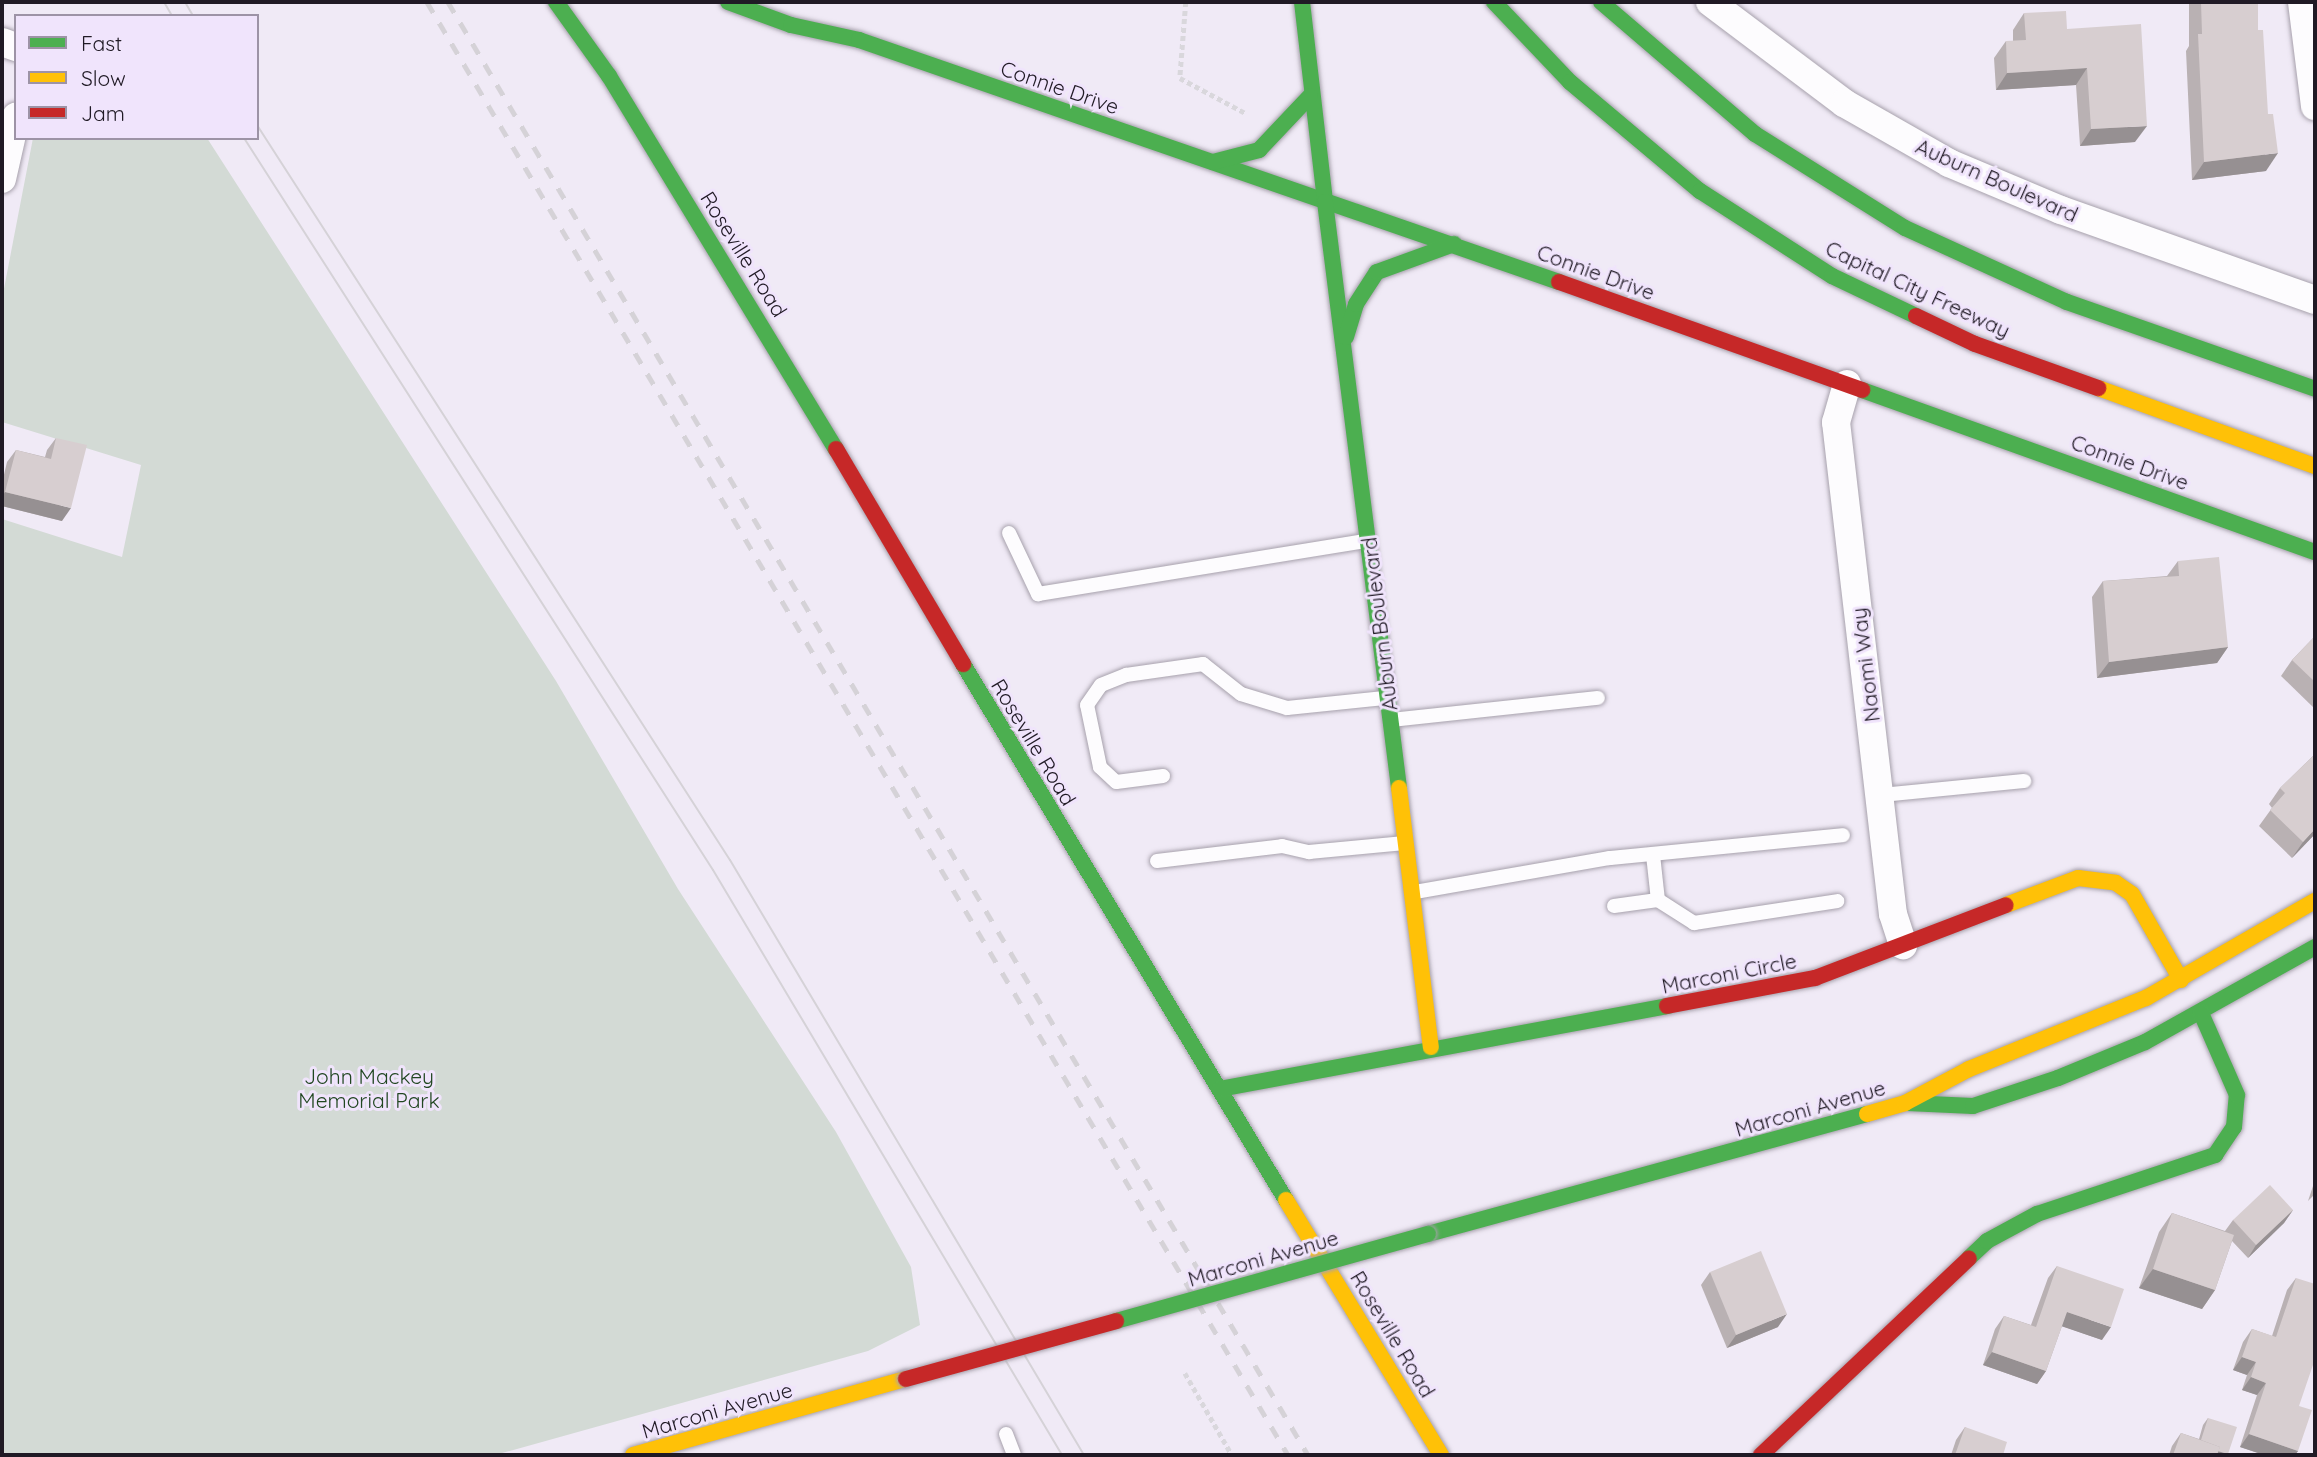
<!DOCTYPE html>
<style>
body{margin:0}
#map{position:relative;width:2317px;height:1457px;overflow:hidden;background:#f0eaf6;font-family:Quicksand,sans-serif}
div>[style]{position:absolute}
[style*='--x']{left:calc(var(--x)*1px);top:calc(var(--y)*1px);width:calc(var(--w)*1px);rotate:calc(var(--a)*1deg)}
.green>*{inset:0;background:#d3dad5}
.path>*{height:4.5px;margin-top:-2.25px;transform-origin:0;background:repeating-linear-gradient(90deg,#d9d7dc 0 5px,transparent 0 8.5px)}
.roads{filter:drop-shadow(0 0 2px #a7a1ac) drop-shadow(0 0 2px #a7a1ac)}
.lane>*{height:14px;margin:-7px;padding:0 7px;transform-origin:7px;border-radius:7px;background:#fdfcfe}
.street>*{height:28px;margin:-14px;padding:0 14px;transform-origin:14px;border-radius:14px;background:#fdfcfe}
.fast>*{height:16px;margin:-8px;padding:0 8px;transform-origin:8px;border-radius:8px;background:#4caf50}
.slow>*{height:16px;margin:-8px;padding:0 8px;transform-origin:8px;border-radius:8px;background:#ffc107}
.jam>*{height:16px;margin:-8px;padding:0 8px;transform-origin:8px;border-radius:8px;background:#c62828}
.tram>*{height:2px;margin:-1px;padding:0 1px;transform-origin:1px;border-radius:1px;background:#d5d2d7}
.rail>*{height:5px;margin-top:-2.5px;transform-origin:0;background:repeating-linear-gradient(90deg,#d5d2d7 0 12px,transparent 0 24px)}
.bridges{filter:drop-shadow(0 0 2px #a7a1ac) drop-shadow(0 0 2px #a7a1ac)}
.fast-bridge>*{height:16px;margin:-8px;padding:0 8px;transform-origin:8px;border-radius:8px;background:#4caf50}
.jam-bridge>*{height:16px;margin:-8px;padding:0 8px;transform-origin:8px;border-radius:8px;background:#c62828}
.wall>*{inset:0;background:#b9b1b3}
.shaded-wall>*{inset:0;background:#969092}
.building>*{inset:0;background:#d7ced0}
span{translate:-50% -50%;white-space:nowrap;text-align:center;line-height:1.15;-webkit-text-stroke:6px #f0e4fc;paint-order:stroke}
.street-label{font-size:21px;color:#201a25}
.park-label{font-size:21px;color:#214721}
.frame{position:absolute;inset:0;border:4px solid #201a25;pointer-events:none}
.legend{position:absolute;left:14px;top:14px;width:245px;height:126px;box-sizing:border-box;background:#f0e4fc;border:2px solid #9d93a6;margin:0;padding:9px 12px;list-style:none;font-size:21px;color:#201a25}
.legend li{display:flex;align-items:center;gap:14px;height:35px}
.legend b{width:35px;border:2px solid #9d93a6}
</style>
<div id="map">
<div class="green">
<div style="clip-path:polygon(33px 138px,207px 138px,556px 681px,678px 889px,836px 1132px,911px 1267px,920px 1325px,868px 1351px,495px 1455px,2px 1455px,2px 519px,122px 557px,141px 465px,2px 422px,2px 299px)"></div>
</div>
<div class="path">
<div style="--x:1186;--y:2;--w:76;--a:94.5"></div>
<div style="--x:1180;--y:78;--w:76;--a:28.2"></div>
<div style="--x:1185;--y:1373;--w:95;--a:60.2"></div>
</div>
<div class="roads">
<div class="lane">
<div style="--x:1009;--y:533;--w:68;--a:64.6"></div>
<div style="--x:1038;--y:594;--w:333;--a:-9.2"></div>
<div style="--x:1391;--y:720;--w:208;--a:-6.1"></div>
<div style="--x:1163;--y:776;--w:47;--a:172.7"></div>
<div style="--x:1116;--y:782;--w:22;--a:-137"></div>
<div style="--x:1100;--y:767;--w:63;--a:-101.8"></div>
<div style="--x:1087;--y:705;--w:24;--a:-55"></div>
<div style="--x:1101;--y:685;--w:27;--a:-22"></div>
<div style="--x:1126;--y:675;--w:78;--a:-8.1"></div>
<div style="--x:1203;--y:664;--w:48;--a:38.3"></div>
<div style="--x:1241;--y:694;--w:48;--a:16.9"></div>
<div style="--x:1287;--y:708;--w:98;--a:-5.9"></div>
<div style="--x:1881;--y:795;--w:144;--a:-5.6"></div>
<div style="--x:1653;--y:855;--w:45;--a:83.7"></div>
<div style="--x:1157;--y:861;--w:126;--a:-6.8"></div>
<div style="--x:1282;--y:846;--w:28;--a:13"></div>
<div style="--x:1309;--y:852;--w:96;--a:-5.4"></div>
<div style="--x:1415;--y:892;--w:198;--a:-9.9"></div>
<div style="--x:1610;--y:858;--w:234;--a:-5.6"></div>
<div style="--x:1614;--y:906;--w:44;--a:-7.8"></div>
<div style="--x:1658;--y:900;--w:43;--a:32.6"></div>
<div style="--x:1694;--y:923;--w:145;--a:-8.7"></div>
<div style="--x:1006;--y:1434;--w:22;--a:69"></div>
</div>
<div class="street">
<div style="--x:1710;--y:2;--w:168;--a:37"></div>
<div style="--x:1844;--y:103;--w:121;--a:29.7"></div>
<div style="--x:1949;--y:163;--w:121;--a:22.8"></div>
<div style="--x:2061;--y:210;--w:269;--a:19.5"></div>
<div style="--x:2302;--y:2;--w:105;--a:82.9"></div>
<div style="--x:2;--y:42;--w:15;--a:20"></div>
<div style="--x:2;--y:179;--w:64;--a:-77.3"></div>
<div style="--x:1847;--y:384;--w:40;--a:106"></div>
<div style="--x:1836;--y:422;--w:495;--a:83.4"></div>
<div style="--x:1893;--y:914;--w:33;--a:72"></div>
</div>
<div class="fast">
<div style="--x:556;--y:2;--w:91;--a:54.4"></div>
<div style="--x:609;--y:76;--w:437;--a:58.7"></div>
<div style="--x:728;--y:2;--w:67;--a:20.1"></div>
<div style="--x:791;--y:25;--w:70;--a:12.4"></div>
<div style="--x:859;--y:40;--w:741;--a:19.07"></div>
<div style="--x:1302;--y:2;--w:201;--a:83.4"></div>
<div style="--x:1494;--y:2;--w:110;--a:46.5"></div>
<div style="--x:1570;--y:82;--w:170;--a:40"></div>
<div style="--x:1700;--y:191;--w:157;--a:32.8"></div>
<div style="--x:1832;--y:276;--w:93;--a:25.5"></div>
<div style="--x:1601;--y:2;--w:203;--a:40.6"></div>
<div style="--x:1755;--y:134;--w:177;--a:32.1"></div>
<div style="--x:1905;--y:228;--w:178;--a:24.6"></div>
<div style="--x:2067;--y:302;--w:263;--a:19.3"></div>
<div style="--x:1213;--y:162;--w:48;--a:-14.6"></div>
<div style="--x:1259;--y:150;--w:74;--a:-46.6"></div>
<div style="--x:1325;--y:202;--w:591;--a:82.8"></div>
<div style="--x:1346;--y:337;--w:34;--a:-73"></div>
<div style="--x:1356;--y:304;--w:38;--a:-57"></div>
<div style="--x:1377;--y:272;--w:82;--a:-20"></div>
<div style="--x:1862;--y:390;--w:481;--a:19.7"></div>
<div style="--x:963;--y:664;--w:626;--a:58.93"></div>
<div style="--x:1220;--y:1089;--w:455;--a:-10.5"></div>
<div style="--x:1907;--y:1103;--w:66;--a:2.6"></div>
<div style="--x:1973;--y:1106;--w:89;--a:-18.2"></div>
<div style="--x:2058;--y:1078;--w:94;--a:-22.5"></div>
<div style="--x:2145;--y:1042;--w:195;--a:-29.2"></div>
<div style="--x:1428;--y:1234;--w:455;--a:-15.3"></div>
<div style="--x:1969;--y:1258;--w:25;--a:-43"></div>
<div style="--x:1987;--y:1241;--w:57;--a:-28.4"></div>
<div style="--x:2037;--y:1214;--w:188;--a:-18.3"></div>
<div style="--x:2215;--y:1155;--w:34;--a:-56"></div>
<div style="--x:2234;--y:1127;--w:32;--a:-85"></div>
<div style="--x:2237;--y:1095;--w:90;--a:-113.7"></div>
</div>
<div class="slow">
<div style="--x:2098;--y:388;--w:231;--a:19.8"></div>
<div style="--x:1399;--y:788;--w:261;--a:83"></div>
<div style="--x:2006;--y:905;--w:77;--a:-20.6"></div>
<div style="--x:2078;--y:878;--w:38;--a:7"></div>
<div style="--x:2116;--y:883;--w:19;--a:35"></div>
<div style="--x:2132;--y:894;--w:99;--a:60.3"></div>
<div style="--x:1867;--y:1114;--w:40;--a:-16"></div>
<div style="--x:1905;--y:1103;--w:72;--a:-28"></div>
<div style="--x:1969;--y:1069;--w:191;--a:-21.9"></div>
<div style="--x:2146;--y:998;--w:195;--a:-29.9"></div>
<div style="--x:1286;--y:1200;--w:298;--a:58.7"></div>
<div style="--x:633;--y:1455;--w:283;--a:-15.6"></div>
</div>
<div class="jam">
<div style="--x:1559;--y:282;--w:322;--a:19.6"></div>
<div style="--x:1916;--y:316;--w:65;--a:25.4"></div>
<div style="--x:1975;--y:344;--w:131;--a:19.7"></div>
<div style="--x:836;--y:449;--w:250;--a:59.4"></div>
<div style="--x:1667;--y:1006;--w:151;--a:-10.7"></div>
<div style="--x:1815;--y:978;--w:204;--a:-20.9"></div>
<div style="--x:1761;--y:1455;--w:286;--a:-43.4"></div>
</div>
</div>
<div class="tram">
<div style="--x:164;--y:2;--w:16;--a:60"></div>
<div style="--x:185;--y:2;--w:16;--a:60"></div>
<div style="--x:257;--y:125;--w:874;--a:57.24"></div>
<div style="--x:730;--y:860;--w:692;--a:59.25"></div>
<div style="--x:244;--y:138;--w:869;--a:57.35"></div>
<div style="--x:713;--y:870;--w:681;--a:59.18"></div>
</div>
<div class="rail">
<div style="--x:427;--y:2;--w:1689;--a:59.35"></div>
<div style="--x:448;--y:2;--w:1688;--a:59.38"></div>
</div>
<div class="bridges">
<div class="fast-bridge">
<div style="--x:1116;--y:1321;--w:324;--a:-15.6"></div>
</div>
<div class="jam-bridge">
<div style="--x:906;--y:1379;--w:218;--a:-15.4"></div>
</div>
</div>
<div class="wall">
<div style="clip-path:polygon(2189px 2px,2258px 2px,2258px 30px,2266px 171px,2192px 180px,2186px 51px,2189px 46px)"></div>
<div style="clip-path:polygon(2024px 13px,2067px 29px,2135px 142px,2080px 146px,2076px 85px,1996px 90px,1994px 58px,2006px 41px,2013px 41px,2013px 30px)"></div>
<div style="clip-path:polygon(56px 438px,62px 521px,2px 506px,2px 483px,7px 462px,16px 450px,45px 457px,47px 450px)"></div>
<div style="clip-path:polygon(2178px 561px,2228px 647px,2217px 663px,2097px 678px,2092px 597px,2103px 581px,2167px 576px)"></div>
<div style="clip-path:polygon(2315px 636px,2315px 709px,2281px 676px,2292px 660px)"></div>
<div style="clip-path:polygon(2315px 754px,2315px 834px,2292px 858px,2259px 826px,2272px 808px,2269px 804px,2280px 788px)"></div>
<div style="clip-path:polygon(2315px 1180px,2315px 1194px,2308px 1201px)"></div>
<div style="clip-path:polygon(2293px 1210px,2284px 1223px,2248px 1258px,2232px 1241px,2215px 1290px,2202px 1309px,2139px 1288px,2159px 1232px,2172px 1213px,2225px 1231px,2233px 1220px)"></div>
<div style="clip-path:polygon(2057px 1266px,2102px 1340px,2062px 1326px,2046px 1371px,2037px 1384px,1983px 1365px,1995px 1329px,2004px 1316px,2031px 1325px,2048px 1278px)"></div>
<div style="clip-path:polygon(1710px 1272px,1778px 1327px,1727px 1348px,1701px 1285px)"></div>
<div style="clip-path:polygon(2296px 1278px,2299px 1406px,2298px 1451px,2295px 1455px,2264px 1455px,2240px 1447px,2257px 1395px,2242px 1390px,2247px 1375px,2233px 1370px,2243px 1342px,2252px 1329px,2272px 1336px,2287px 1290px)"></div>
<div style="clip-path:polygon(2208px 1418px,2228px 1454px,2228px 1455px,2169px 1455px,2172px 1446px,2181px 1433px,2199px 1439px,2203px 1425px)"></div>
<div style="clip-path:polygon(1965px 1427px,2003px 1455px,1951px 1455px,1956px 1440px)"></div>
</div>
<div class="shaded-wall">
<div style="clip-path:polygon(2087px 68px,2076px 85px,1996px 90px,2007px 73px)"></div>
<div style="clip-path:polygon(2147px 126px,2135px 142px,2080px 146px,2091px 129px)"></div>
<div style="clip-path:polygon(2278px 153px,2266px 171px,2192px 180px,2204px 162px)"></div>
<div style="clip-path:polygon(5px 492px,71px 508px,62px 521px,2px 506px,2px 497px)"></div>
<div style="clip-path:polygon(2228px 647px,2217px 663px,2097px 678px,2109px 662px)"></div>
<div style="clip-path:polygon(2315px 829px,2315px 834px,2292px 858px,2303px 842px)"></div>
<div style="clip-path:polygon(2293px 1210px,2284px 1223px,2248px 1258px,2256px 1245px)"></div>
<div style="clip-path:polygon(2153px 1269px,2215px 1290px,2202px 1309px,2139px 1288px)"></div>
<div style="clip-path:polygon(2067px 1312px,2111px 1327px,2102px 1340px,2058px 1325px)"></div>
<div style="clip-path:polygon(1787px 1314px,1778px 1327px,1727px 1348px,1736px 1335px)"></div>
<div style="clip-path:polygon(1992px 1352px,2046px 1371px,2037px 1384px,1983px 1365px)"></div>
<div style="clip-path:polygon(2242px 1357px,2256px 1362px,2247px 1375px,2233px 1370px)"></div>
<div style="clip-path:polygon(2251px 1377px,2266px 1383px,2257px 1395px,2242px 1390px)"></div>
<div style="clip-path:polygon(2249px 1434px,2298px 1451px,2295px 1455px,2264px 1455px,2240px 1447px)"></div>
<div style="clip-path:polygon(2199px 1446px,2228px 1454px,2228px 1455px,2206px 1455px)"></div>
</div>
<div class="building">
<div style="clip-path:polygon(2201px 2px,2258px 2px,2258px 30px,2263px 30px,2268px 114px,2273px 114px,2278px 153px,2204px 162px,2198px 34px,2202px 34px)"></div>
<div style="clip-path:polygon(2066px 11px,2067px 29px,2141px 24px,2147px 126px,2091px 129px,2087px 68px,2007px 73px,2006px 41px,2026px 40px,2024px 13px)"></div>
<div style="clip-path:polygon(56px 438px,87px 445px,71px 508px,5px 492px,16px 450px,51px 459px)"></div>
<div style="clip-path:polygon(2219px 557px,2228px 647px,2109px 662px,2103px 581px,2179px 576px,2178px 561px)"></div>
<div style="clip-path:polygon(2315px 636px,2315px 682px,2292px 660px)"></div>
<div style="clip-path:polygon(2315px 754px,2315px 829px,2303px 842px,2270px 810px,2285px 793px,2280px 788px)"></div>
<div style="clip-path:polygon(2270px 1185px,2293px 1210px,2256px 1245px,2233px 1220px)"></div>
<div style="clip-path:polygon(2172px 1213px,2234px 1235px,2215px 1290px,2153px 1269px)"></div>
<div style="clip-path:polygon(1761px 1251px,1787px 1314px,1736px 1335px,1710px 1272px)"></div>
<div style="clip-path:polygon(2057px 1266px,2124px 1289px,2111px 1327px,2067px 1312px,2046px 1371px,1992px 1352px,2004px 1316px,2036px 1327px)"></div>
<div style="clip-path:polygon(2296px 1278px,2315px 1284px,2315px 1359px,2299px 1406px,2312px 1410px,2298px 1451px,2249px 1434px,2266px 1383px,2251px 1377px,2256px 1362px,2242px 1357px,2252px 1329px,2276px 1337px)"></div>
<div style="clip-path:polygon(2208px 1418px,2237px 1427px,2228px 1454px,2218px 1451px,2220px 1447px,2201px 1440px)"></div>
<div style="clip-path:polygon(1965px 1427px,2007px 1442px,2003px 1455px,1955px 1455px)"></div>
<div style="clip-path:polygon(2181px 1433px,2220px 1447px,2217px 1455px,2173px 1455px)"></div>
</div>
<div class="street-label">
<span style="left:1060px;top:87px;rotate:19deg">Connie Drive</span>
<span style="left:1997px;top:180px;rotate:24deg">Auburn Boulevard</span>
<span style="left:744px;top:254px;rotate:58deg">Roseville Road</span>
<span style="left:1596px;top:272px;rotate:20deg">Connie Drive</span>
<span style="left:1918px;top:289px;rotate:25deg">Capital City Freeway</span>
<span style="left:2130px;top:462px;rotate:20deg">Connie Drive</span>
<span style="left:1379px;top:624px;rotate:-97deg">Auburn Boulevard</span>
<span style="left:1865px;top:665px;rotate:-97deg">Naomi Way</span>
<span style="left:1034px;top:742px;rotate:59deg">Roseville Road</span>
<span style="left:1729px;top:973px;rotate:-11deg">Marconi Circle</span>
<span style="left:1810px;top:1108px;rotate:-16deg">Marconi Avenue</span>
<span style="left:1263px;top:1258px;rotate:-16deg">Marconi Avenue</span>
<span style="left:1393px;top:1334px;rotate:59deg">Roseville Road</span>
<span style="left:717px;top:1410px;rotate:-16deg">Marconi Avenue</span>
</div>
<div class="park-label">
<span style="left:369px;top:1088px">John Mackey<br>Memorial Park</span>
</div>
<div class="frame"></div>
<ul class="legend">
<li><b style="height:9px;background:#4caf50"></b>Fast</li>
<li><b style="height:9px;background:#ffc107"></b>Slow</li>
<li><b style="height:9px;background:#c62828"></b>Jam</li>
</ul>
</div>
